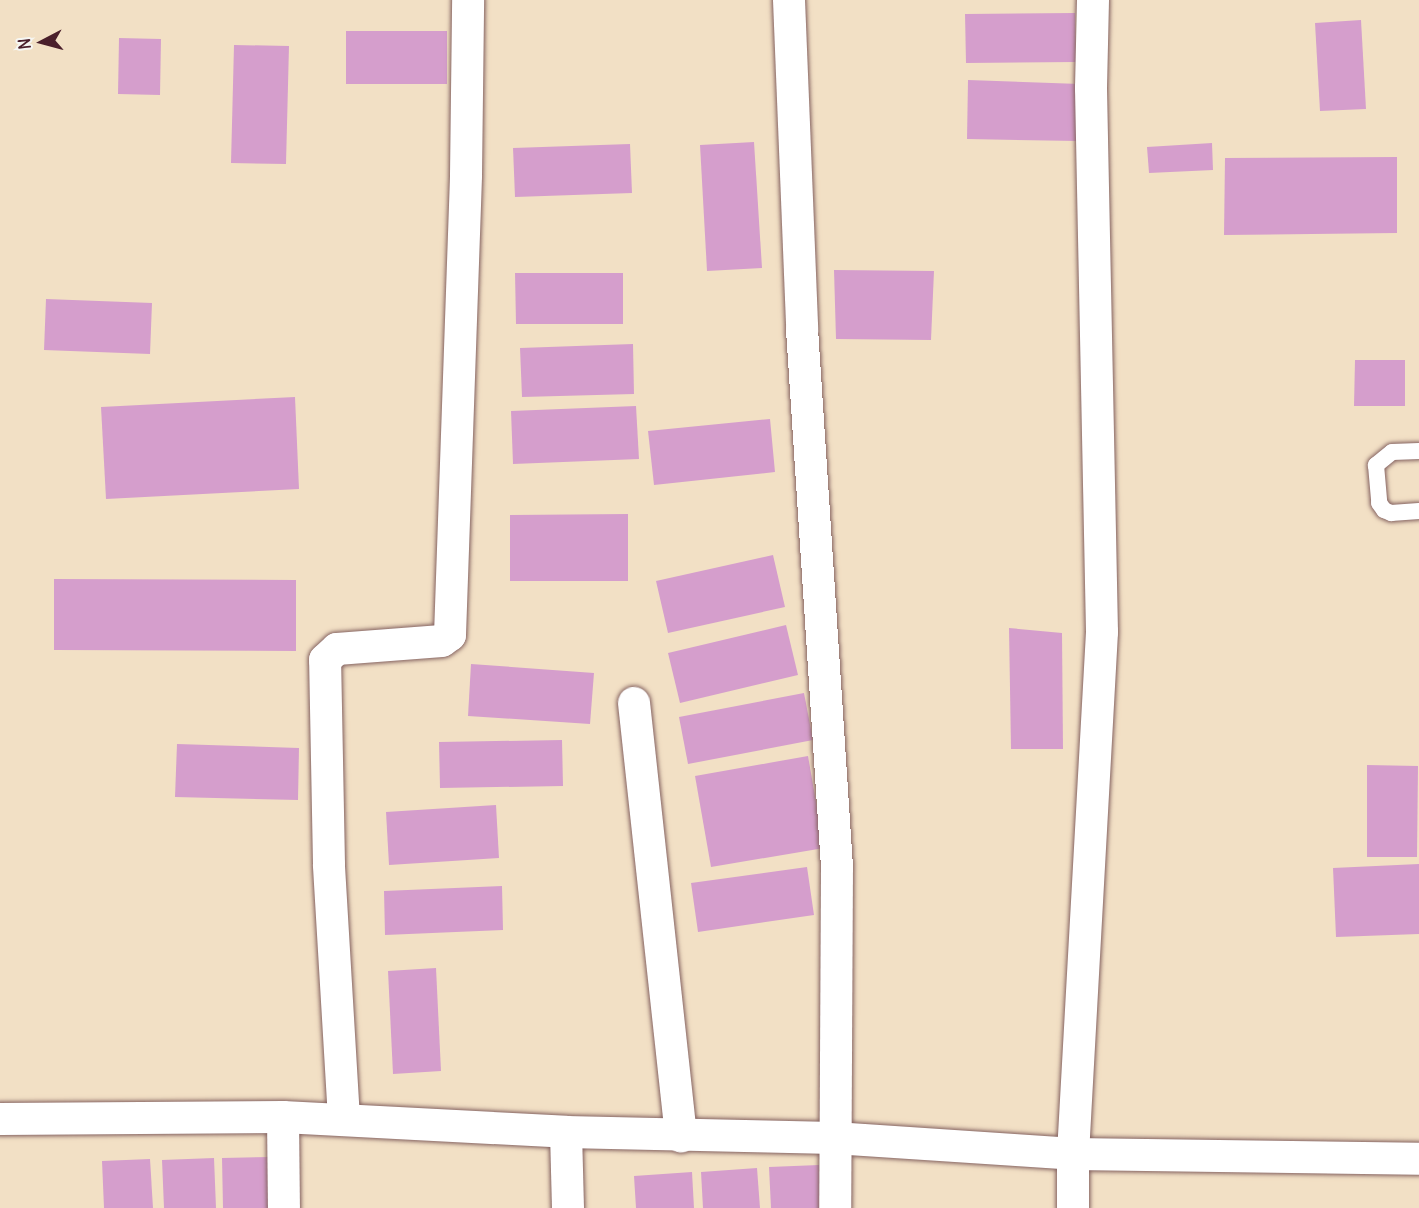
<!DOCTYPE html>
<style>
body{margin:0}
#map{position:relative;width:1419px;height:1208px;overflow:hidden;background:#f2e0c5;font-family:Delius,sans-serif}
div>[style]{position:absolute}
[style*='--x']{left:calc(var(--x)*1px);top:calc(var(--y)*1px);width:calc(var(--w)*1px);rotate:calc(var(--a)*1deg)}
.building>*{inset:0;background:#d59ecc}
.roads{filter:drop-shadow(0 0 2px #856361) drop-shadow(0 0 2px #856361)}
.service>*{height:16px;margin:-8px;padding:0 8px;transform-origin:8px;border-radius:8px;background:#fff}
.minor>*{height:32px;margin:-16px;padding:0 16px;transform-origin:16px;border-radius:16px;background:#fff}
span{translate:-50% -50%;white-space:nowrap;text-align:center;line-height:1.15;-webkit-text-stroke:4.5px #f6f6f2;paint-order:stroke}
.north{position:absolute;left:12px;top:12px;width:60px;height:60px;-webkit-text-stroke:4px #f6f6f2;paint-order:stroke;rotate:264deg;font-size:16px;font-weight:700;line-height:24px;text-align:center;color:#4a1f2b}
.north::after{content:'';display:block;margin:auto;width:21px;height:27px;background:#4a1f2b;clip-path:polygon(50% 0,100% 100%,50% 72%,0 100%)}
</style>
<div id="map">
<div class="building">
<div style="clip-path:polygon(1075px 13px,1076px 62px,966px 63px,965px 14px)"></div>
<div style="clip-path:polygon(1361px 20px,1366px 109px,1320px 111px,1315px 23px)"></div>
<div style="clip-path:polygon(346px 31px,447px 31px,447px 84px,346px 84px)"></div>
<div style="clip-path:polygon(119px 38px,161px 39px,160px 95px,118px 94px)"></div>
<div style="clip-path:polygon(234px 45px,289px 46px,286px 164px,231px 163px)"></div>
<div style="clip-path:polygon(968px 80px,1080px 84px,1078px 141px,967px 139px)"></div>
<div style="clip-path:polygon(754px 142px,762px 268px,707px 271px,700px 145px)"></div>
<div style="clip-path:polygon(1212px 143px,1213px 170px,1149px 173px,1147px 147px)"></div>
<div style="clip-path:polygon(630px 144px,632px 193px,515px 197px,513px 148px)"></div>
<div style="clip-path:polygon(1397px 157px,1397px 233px,1224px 235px,1225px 158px)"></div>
<div style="clip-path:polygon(834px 270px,934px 271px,931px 340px,836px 339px)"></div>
<div style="clip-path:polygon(515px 273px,623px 273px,623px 324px,516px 324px)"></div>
<div style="clip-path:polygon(46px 299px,152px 303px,150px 354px,44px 350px)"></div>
<div style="clip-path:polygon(633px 344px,634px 394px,522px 397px,520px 348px)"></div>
<div style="clip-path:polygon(1355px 360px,1405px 360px,1405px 406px,1354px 406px)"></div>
<div style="clip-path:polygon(295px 397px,299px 489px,106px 499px,101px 407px)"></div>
<div style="clip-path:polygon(636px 406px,639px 459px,513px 464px,511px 411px)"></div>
<div style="clip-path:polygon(770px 419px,775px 472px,654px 485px,648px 431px)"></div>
<div style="clip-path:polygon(628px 514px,628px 581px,510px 581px,510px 515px)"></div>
<div style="clip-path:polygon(773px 555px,785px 607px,668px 633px,656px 581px)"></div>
<div style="clip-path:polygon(54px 579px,296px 580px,296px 651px,54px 650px)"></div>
<div style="clip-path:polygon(786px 625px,798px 675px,680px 703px,668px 653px)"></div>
<div style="clip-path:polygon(1009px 628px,1062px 633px,1063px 749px,1011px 749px)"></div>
<div style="clip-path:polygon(471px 664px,594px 673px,590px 724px,468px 716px)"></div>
<div style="clip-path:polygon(804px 693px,813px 740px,688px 764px,679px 717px)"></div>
<div style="clip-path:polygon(562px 740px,563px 786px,440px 788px,439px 742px)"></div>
<div style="clip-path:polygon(177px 744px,299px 748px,298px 800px,175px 797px)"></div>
<div style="clip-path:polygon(808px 756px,824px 848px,711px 867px,695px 776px)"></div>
<div style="clip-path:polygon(1367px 765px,1418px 766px,1417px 857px,1367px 857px)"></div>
<div style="clip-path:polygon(496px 805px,499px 858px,389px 865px,386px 812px)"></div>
<div style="clip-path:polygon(1419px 864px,1419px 934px,1336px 937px,1333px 868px)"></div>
<div style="clip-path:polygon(807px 867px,814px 915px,698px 932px,691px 883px)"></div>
<div style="clip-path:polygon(502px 886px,503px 930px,385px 935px,384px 891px)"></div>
<div style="clip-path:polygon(436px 968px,441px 1071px,393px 1074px,388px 971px)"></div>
<div style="clip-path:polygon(273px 1157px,273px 1208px,223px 1208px,222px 1158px)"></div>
<div style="clip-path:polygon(214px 1158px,216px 1208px,164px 1208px,162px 1160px)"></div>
<div style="clip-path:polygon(150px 1159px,153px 1208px,104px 1208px,102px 1161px)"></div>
<div style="clip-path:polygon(819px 1165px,822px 1208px,771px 1208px,769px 1167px)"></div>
<div style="clip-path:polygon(757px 1168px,760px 1208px,703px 1208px,701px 1172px)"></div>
<div style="clip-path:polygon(692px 1172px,694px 1208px,636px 1208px,634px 1176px)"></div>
</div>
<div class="roads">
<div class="service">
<div style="--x:1419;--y:451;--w:27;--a:178"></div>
<div style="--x:1392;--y:452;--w:21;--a:141"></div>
<div style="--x:1376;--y:465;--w:38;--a:85"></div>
<div style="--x:1379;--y:503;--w:9;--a:54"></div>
<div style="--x:1384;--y:510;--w:8;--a:23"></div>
<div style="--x:1391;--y:513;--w:28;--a:-4"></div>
</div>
<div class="minor">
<div style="--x:789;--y:0;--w:329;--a:87.7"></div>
<div style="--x:802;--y:329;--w:539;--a:86.28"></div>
<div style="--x:837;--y:867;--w:341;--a:90.3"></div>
<div style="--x:634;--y:703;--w:436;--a:83.8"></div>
<div style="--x:283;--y:1117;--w:91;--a:89.4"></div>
<div style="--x:0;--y:1119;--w:283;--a:-0.4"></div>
<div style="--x:283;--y:1117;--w:283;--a:3"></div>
<div style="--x:566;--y:1132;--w:268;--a:1.3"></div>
<div style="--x:834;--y:1138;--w:240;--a:3.8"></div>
<div style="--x:1073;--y:1154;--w:346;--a:0.8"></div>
<div style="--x:344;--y:1119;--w:255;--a:-93.4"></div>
<div style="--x:329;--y:864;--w:204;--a:-91.1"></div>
<div style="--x:325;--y:660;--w:16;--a:-43"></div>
<div style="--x:337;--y:649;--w:105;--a:-4.4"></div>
<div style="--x:442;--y:641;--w:10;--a:-37"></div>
<div style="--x:450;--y:635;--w:460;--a:-88"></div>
<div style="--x:466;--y:175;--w:175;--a:-89.3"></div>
<div style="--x:566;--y:1132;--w:76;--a:88.5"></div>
<div style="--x:1073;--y:1208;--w:54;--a:-90"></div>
<div style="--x:1073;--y:1154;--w:523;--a:-86.82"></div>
<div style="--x:1102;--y:632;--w:544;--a:-91.16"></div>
<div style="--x:1091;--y:88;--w:88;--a:-88.7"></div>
</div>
</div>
<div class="north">N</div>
</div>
